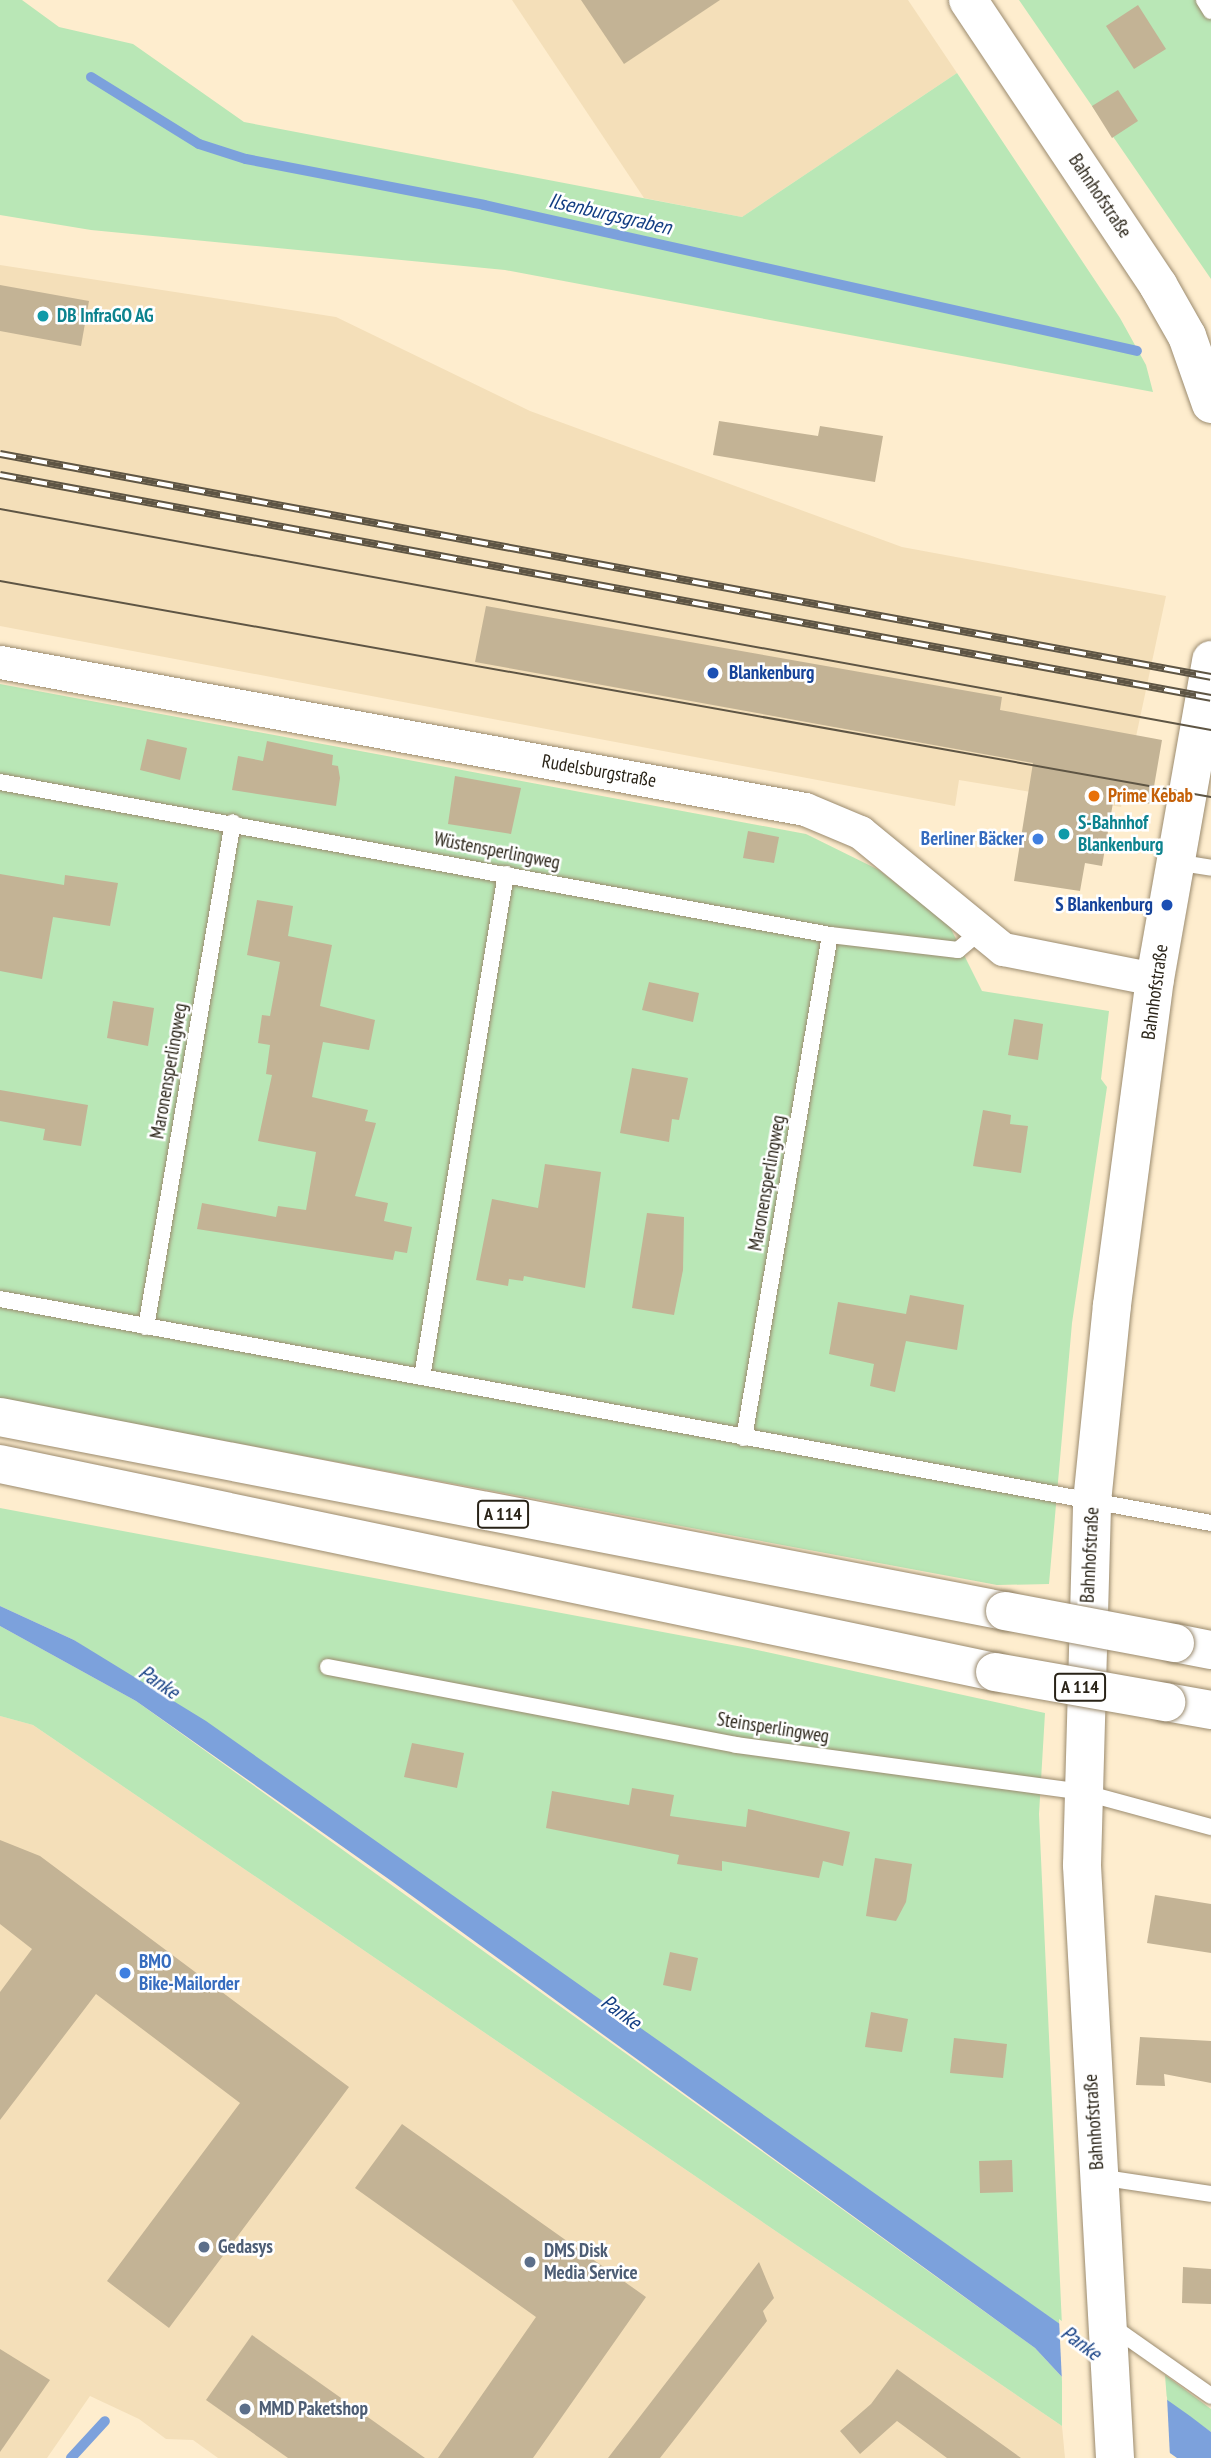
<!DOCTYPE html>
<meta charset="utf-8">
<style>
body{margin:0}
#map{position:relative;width:1211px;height:2458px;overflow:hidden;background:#feedce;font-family:"PT Sans Narrow",sans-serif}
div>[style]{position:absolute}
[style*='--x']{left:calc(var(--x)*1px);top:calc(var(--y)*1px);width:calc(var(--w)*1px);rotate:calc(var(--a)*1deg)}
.built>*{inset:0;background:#f4dfb9}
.green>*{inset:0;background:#b9e7b6}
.water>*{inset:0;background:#7ca1dc}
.pier>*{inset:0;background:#feedce}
.stream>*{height:10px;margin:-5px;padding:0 5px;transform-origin:5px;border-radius:5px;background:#7ca1dc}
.building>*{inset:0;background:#c3b395}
.roads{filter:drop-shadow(0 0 2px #9b8b6f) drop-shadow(0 0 2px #9b8b6f)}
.service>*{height:16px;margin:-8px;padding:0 8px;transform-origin:8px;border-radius:8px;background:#fff}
.minor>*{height:33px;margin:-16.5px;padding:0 16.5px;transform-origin:16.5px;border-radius:16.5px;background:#fff}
.secondary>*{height:38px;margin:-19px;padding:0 19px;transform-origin:19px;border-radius:19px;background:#fff}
.motorway>*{height:38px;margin:-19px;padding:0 19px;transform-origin:19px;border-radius:19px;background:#fff}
.tram>*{height:2px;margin:-1px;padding:0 1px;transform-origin:1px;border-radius:1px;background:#5e5544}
.rail>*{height:8px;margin-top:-4px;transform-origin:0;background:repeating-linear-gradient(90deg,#fff 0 16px,#5e5544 0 32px);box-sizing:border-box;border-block:2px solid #5e5544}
.bridges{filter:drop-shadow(0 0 2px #9b8b6f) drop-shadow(0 0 2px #9b8b6f)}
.motorway-bridge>*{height:38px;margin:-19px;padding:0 19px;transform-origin:19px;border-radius:19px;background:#fff}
.dots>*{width:19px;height:19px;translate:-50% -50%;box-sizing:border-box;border:4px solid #fff;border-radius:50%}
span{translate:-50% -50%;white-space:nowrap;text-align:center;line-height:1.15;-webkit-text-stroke:5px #fff;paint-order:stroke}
.shield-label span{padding:2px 5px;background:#fff;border:2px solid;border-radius:5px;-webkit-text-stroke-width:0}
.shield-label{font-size:18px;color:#292317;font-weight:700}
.street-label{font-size:19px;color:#292317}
.culture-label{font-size:19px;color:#0d838f;font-weight:700}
.left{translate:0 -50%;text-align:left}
.transit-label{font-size:19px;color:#164399;font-weight:700}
.right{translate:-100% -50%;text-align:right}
.food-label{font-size:19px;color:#c56008;font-weight:700}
.shop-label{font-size:19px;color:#366cbe;font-weight:700}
.service-label{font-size:19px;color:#4e5e75;font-weight:700}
.water-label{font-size:21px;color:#133e83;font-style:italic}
</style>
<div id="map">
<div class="built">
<div style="clip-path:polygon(512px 0,908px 0,957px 73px,742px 217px,644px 198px)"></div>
<div style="clip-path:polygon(0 265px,336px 317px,530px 411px,902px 547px,1166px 596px,1121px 807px,959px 780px,955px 806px,0 626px)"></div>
<div style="clip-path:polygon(0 1716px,33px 1725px,1062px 2426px,1065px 2458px,218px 2458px,193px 2440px,166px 2439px,139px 2419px,90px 2396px,47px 2458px,0 2458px)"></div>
</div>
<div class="green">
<div style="clip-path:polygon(0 0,22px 0,59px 27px,133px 44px,244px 122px,742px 217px,957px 73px,1120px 318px,1146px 365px,1153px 392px,505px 270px,91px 230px,0 215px)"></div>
<div style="clip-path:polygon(1019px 0,1211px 0,1211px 279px)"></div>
<div style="clip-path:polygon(0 684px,806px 834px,879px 870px,949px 925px,982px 991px,1109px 1011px,1101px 1079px,1107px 1087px,1072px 1323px,1049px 1584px,997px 1585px,0 1399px)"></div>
<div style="clip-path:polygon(0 1508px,748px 1648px,1045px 1713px,1039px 1814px,1062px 2326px,404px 1863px,74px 1640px,0 1606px)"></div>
<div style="clip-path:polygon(0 1626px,136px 1701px,1035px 2348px,1062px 2377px,1062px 2426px,33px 1725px,0 1716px)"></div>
<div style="clip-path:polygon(1165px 2375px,1211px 2409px,1211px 2432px,1167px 2401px)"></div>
</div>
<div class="water">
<div style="clip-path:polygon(0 1606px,74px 1640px,206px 1721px,1190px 2416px,1211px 2432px,1211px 2458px,1177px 2458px,1062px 2377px,1035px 2348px,390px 1880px,136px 1701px,0 1626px)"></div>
</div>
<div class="pier">
<div style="clip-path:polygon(1059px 2319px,1167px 2397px,1170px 2457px,1062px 2382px)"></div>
</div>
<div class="stream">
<div style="--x:91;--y:77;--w:127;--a:31.8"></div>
<div style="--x:199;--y:144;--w:49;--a:17.7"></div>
<div style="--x:246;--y:159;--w:242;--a:10.9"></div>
<div style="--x:484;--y:205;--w:669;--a:12.6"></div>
<div style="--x:71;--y:2458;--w:50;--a:-47.4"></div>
</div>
<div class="building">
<div style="clip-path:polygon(581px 0,720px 0,624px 64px)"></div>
<div style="clip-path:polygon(1138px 5px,1166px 49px,1134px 69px,1106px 26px)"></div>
<div style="clip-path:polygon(1118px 90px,1138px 121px,1112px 138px,1092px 106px)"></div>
<div style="clip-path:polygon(0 285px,89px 301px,81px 346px,0 331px)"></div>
<div style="clip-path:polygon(719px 421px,818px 436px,820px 426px,883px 436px,875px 482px,713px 455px)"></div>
<div style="clip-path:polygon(486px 606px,1002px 697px,1000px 710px,1162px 740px,1151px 804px,1114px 797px,1102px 866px,1085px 863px,1080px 891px,1014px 881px,1033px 763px,475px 662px)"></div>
<div style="clip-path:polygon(147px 739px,187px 748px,180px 780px,140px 770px)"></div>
<div style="clip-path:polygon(267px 741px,333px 755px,332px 765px,338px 766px,340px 778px,336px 806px,232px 790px,238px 756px,263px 761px)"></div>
<div style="clip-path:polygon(455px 776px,521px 788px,511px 834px,448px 824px)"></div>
<div style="clip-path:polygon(748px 831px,779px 837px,774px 863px,743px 858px)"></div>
<div style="clip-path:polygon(0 874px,64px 885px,65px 875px,118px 883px,110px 926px,53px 917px,42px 979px,0 971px)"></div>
<div style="clip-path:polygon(257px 900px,293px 906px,288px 936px,332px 945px,320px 1006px,375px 1020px,369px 1050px,323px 1042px,312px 1097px,368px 1110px,365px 1121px,376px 1123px,355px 1196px,388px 1203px,384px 1221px,412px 1227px,407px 1253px,395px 1251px,393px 1260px,197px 1229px,202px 1203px,276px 1217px,278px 1206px,306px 1210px,316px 1152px,258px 1141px,272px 1075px,266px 1074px,270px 1045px,258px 1043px,262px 1015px,270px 1016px,280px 962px,247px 955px)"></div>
<div style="clip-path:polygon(649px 982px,699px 993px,693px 1022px,642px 1010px)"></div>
<div style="clip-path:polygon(113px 1001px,154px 1008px,148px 1046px,107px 1038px)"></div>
<div style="clip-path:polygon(1014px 1019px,1043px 1024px,1038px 1060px,1008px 1055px)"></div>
<div style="clip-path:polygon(632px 1068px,688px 1078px,679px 1120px,672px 1119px,669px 1142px,620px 1133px)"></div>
<div style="clip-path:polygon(0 1090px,88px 1105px,81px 1146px,43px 1140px,45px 1129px,0 1121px)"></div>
<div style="clip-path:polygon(983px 1110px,1011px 1115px,1010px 1124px,1028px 1126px,1021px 1173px,973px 1166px)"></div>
<div style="clip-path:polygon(545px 1164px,601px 1172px,585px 1288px,524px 1276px,523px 1281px,509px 1279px,508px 1286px,476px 1280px,492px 1199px,538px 1208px)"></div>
<div style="clip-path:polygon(647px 1213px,684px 1217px,683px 1270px,674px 1315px,632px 1308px)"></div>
<div style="clip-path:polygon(910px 1295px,964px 1305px,957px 1350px,906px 1341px,895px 1392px,870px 1386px,874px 1364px,829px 1354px,838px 1302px,906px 1314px)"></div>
<div style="clip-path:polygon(412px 1743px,464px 1753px,457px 1788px,404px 1777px)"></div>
<div style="clip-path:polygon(632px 1788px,674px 1795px,670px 1816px,746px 1827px,748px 1809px,850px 1832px,843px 1866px,823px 1861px,819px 1878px,722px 1861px,722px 1871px,677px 1864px,679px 1855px,546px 1828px,552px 1791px,629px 1805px)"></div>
<div style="clip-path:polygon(0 1840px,40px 1856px,349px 2087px,169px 2328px,107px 2281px,240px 2103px,96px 1994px,0 2120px,0 1992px,32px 1949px,0 1924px)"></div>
<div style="clip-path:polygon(875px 1858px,912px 1864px,906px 1902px,896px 1921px,866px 1916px)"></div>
<div style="clip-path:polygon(1155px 1895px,1211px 1904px,1211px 1953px,1147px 1943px)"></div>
<div style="clip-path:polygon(670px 1952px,698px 1958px,691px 1991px,663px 1985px)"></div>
<div style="clip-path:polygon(871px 2012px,908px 2019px,902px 2052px,865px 2047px)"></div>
<div style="clip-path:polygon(1140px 2037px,1211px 2041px,1211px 2083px,1164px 2074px,1165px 2086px,1136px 2085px)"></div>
<div style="clip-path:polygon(954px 2038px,1007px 2044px,1003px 2078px,950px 2073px)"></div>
<div style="clip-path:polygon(402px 2124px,646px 2297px,533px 2458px,438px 2458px,536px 2317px,355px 2188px)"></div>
<div style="clip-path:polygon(1012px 2160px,1013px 2192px,980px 2193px,979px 2161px)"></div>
<div style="clip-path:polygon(759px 2262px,774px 2298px,763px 2311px,767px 2321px,660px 2458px,608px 2458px)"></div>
<div style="clip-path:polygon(1183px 2267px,1211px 2269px,1211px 2304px,1182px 2303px)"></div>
<div style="clip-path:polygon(252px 2335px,351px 2405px,425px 2458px,288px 2458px,206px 2400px)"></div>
<div style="clip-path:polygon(0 2349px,50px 2380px,0 2452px)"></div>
<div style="clip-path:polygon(897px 2369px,1021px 2458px,947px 2458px,897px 2421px,860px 2454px,840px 2431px,871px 2404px)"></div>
</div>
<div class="roads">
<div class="service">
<div style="--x:1204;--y:0;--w:13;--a:58"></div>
<div style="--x:0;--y:782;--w:844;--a:10.44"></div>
<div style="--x:830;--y:935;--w:129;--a:6.7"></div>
<div style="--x:958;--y:950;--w:30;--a:-40"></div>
<div style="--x:1175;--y:862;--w:36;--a:9"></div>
<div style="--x:0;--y:1299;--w:1232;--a:10.48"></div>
<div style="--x:146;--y:1327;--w:512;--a:-80.23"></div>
<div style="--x:422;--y:1377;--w:510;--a:-80.52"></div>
<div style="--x:744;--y:1438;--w:510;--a:-80.3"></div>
<div style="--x:328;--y:1667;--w:415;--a:10.8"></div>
<div style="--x:736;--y:1745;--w:349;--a:7.7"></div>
<div style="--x:1082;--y:1792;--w:134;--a:15.2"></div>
<div style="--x:1099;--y:2177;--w:113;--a:8.6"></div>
<div style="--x:1110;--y:2325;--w:123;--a:35.1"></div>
</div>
<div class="minor">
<div style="--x:0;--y:662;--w:818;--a:10.35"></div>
<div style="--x:805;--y:809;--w:60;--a:22.7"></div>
<div style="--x:860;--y:832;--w:185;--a:39.3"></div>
<div style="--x:1003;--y:949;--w:155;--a:11.2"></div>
</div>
<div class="secondary">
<div style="--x:968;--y:0;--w:343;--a:56.3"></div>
<div style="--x:1158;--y:285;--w:59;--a:60.4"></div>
<div style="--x:1187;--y:336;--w:72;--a:70.6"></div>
<div style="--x:1115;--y:2458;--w:594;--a:-93.19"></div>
<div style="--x:1082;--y:1865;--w:363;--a:-88.4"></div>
<div style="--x:1092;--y:1502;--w:198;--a:-84.2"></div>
<div style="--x:1112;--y:1305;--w:329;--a:-82.5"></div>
<div style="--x:1155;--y:979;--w:324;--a:-80"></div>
</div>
<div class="motorway">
<div style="--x:0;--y:1417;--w:1024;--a:10.93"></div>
<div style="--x:0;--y:1464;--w:1017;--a:11.81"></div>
<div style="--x:1175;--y:1643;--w:37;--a:11"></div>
<div style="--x:1166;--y:1702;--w:46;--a:10.1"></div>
</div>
</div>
<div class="tram">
<div style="--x:0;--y:509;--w:1231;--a:10.34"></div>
<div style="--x:0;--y:581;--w:1230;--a:10.11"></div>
</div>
<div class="rail">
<div style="--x:0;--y:454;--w:1231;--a:10.43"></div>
<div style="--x:0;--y:475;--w:1231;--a:10.43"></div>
</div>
<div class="bridges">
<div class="motorway-bridge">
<div style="--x:1005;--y:1611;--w:173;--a:10.7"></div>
<div style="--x:995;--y:1672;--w:174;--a:10"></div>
</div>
</div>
<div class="dots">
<div style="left:43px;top:316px;background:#0f9aa8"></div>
<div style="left:713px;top:673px;background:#1a4fb4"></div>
<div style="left:1094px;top:796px;background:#e8710a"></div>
<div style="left:1064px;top:834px;background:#0f9aa8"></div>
<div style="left:1038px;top:839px;background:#3f7fe0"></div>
<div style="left:1167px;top:905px;background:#1a4fb4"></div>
<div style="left:125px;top:1973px;background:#3f7fe0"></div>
<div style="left:204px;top:2247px;background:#5c6f8a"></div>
<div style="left:530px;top:2262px;background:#5c6f8a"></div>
<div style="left:245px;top:2409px;background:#5c6f8a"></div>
</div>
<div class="shield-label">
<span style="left:503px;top:1514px">A 114</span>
<span style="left:1080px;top:1687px">A 114</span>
</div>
<div class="street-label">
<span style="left:1100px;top:196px;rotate:56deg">Bahnhofstraße</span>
<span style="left:599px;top:771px;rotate:10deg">Rudelsburgstraße</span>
<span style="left:497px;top:851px;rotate:11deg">Wüstensperlingweg</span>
<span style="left:1155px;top:992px;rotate:-82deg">Bahnhofstraße</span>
<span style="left:169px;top:1071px;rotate:-80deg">Maronensperlingweg</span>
<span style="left:767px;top:1183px;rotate:-80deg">Maronensperlingweg</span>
<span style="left:1090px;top:1555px;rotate:-87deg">Bahnhofstraße</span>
<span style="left:773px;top:1728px;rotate:9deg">Steinsperlingweg</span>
<span style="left:1094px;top:2122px;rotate:-94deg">Bahnhofstraße</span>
</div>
<div class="culture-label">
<span class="left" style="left:57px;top:316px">DB InfraGO AG</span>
<span class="left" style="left:1078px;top:834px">S-Bahnhof<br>Blankenburg</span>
</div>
<div class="transit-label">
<span class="left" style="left:729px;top:673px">Blankenburg</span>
<span class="right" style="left:1153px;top:905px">S Blankenburg</span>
</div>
<div class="food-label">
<span class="left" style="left:1108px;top:796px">Prime Kebab</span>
</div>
<div class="shop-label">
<span class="right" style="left:1024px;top:839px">Berliner Bäcker</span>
<span class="left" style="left:139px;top:1973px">BMO<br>Bike-Mailorder</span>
</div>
<div class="service-label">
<span class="left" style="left:218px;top:2247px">Gedasys</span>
<span class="left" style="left:544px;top:2262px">DMS Disk<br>Media Service</span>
<span class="left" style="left:259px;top:2409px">MMD Paketshop</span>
</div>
<div class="water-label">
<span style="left:610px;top:214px;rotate:13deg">Ilsenburgsgraben</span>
<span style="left:159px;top:1682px;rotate:34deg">Panke</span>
<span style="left:621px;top:2012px;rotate:36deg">Panke</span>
<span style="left:1081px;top:2343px;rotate:36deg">Panke</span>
</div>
</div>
